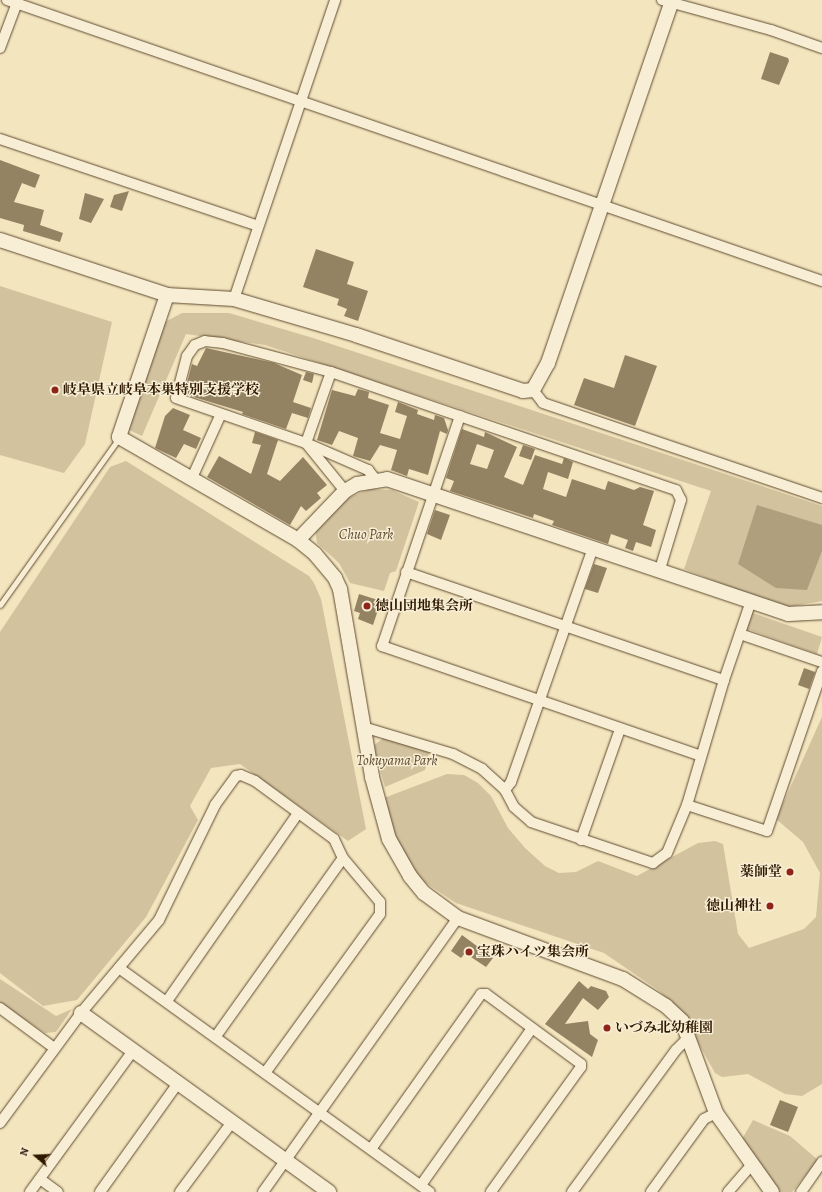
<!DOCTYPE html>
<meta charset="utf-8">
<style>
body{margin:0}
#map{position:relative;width:822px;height:1192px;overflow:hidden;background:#f3e5be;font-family:Alegreya,"Noto Serif JP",serif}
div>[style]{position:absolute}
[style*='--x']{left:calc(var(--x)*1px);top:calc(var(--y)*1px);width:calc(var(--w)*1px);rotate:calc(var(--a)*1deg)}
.green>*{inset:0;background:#d2c29e}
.water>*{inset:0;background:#b09f7d}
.building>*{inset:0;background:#948363}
.roads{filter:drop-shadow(0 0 1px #5f4b30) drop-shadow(0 0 1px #5f4b30)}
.lane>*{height:5px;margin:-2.5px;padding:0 2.5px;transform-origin:2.5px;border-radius:2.5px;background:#f7eed5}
.street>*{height:10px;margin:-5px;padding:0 5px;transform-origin:5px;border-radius:5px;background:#f7eed5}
.secondary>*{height:14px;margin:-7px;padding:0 7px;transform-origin:7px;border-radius:7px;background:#f7eed5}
.dots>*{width:11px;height:11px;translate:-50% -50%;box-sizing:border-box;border:2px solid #f7eed5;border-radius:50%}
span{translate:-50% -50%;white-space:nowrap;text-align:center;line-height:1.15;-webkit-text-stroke:3px #f7eed5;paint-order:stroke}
.poi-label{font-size:14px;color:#2e1800;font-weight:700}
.left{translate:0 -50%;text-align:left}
.right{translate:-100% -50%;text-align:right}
.park-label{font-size:14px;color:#5f4b2f;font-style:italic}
.north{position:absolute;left:16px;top:1136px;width:40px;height:40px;-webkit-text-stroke:3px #f7eed5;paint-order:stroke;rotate:289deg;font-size:11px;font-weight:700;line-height:16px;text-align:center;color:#2e1800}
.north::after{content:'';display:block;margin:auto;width:14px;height:18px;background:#2e1800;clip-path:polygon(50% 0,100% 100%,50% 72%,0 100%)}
</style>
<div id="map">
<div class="green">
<div style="clip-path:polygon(0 286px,112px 322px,85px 444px,64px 473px,0 455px)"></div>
<div style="clip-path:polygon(182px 313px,229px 313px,313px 338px,822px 506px,822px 601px,783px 608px,684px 569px,711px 491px,265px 345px,186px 334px,142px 436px,127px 429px,163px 323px)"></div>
<div style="clip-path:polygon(126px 461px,309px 576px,314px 583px,321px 599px,366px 829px,348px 841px,240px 764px,211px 768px,190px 806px,198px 820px,146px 917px,77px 1000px,43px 1006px,0 973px,0 632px,110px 467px)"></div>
<div style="clip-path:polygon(370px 489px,392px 490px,419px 502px,396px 571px,390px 573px,384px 591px,350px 583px,339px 563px,317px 543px,315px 529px,348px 498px)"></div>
<div style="clip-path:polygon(750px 612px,822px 637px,817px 654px,744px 628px)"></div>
<div style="clip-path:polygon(822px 717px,822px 1084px,802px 1096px,785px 1094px,748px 1074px,722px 1077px,715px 1073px,680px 1010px,658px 990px,604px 953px,456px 903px,418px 878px,389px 827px,384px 798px,447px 774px,464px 775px,478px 783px,491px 796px,508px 828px,525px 848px,545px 866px,559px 873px,576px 872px,598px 861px,637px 876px,698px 843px,715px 841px,723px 844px,738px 934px,749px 948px,804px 929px,816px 917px,820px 873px,803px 842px,776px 819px)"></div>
<div style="clip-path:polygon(385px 737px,429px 752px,425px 770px,385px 787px,373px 746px)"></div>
<div style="clip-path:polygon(0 979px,56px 1016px,72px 1009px,56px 1032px,45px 1033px,0 1003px)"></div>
<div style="clip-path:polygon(753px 1120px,790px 1136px,818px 1160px,792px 1192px,779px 1192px,741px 1141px)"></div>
</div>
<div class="water">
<div style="clip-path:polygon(757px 505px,822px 525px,822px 551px,807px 590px,776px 588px,738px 564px)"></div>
</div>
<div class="building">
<div style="clip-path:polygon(770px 52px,788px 58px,789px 61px,779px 85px,761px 79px)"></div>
<div style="clip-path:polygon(0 160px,40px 175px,35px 188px,22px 183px,14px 202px,44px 210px,40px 225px,63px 233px,60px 242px,23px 231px,24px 225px,0 218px)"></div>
<div style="clip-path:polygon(129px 191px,122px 211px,110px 207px,114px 195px)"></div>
<div style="clip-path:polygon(85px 193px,104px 199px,91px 223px,79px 219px)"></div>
<div style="clip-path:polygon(316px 249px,354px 262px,347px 284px,368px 291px,358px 321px,344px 316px,347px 309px,337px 305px,339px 299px,303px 287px)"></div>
<div style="clip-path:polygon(206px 348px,274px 363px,302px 375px,293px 402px,311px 408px,308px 418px,292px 413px,286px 429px,242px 414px,243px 412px,184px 394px,192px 364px,197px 366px)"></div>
<div style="clip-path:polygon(625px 355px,657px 366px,635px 426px,574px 405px,584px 378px,614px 388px)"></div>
<div style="clip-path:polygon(306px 372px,314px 374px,312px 383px,303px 380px)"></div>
<div style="clip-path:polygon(358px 389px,369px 392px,368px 398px,389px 405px,380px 433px,400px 439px,407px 416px,395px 412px,398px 402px,418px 410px,417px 414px,434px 420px,435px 415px,444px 418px,448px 430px,447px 434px,440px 431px,428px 475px,409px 469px,407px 476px,391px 470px,397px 450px,380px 445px,370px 461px,353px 456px,358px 438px,339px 431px,332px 445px,317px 440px,332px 390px,355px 396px)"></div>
<div style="clip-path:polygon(173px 408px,190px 415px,183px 430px,201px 438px,196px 449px,184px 444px,176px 458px,155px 448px,165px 416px)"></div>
<div style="clip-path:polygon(evenodd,462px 429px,484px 437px,485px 432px,517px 447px,504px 477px,523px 485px,535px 455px,562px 464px,564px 458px,573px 462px,568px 479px,548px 472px,543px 489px,566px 497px,572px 479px,605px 490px,608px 481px,634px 490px,640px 487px,654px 491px,643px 525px,656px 530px,651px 547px,636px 542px,633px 551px,625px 548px,628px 540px,611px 534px,608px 544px,552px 525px,554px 521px,534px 514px,533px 518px,450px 491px,454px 481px,446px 478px,462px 429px,477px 444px,494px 450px,487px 469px,470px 464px,477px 444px)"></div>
<div style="clip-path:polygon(255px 432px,278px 440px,267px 474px,280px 481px,303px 457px,327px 485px,317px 493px,321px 498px,306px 511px,301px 506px,290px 525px,207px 477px,219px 456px,251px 474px,261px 445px,252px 443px)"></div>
<div style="clip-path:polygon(523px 445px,535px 449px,531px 460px,519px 456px)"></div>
<div style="clip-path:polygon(435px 510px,450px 515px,441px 540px,427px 534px)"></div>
<div style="clip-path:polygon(594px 564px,607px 568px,598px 593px,585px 589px)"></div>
<div style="clip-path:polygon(359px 594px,381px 601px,373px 625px,358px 619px,360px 613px,354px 611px)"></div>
<div style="clip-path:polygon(804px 668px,815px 672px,809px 689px,798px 685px)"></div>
<div style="clip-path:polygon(462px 935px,493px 958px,486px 967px,465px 953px,461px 958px,451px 951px)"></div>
<div style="clip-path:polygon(579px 981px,588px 989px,591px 986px,606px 991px,609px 997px,598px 1010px,583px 998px,565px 1024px,588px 1021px,590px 1034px,598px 1040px,592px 1057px,545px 1024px)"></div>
<div style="clip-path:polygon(780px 1100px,798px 1107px,788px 1132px,770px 1125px)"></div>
</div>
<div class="roads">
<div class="lane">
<div style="--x:0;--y:605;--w:205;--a:-54.5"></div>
</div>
<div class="street">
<div style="--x:7;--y:0;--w:862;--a:19.02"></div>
<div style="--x:662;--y:0;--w:113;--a:15.4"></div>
<div style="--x:771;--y:30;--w:54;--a:19.4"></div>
<div style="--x:0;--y:48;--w:51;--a:-69.4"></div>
<div style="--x:0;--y:139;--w:272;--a:18.6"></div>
<div style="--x:234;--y:299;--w:316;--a:-71.3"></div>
<div style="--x:331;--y:372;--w:112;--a:-165"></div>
<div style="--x:223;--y:343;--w:18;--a:-174"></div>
<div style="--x:205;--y:341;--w:11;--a:158"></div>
<div style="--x:195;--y:345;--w:14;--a:126"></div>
<div style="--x:187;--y:356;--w:43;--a:104.7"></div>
<div style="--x:176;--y:398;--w:138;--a:19.1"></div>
<div style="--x:306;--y:443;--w:68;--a:23.5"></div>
<div style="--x:368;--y:470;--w:13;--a:51"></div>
<div style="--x:533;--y:390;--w:16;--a:52"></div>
<div style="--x:543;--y:403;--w:295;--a:18.8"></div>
<div style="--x:460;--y:416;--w:243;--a:108.7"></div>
<div style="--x:382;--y:646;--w:337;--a:19"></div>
<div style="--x:191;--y:480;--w:72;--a:-65.6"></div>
<div style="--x:345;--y:491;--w:62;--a:-129.1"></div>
<div style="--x:306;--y:443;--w:75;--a:-70.6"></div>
<div style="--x:331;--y:372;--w:365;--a:18.9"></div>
<div style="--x:676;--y:490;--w:11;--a:63"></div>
<div style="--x:681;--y:500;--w:72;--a:106.9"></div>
<div style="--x:406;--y:572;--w:336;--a:18.8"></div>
<div style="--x:740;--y:634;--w:87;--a:18.9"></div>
<div style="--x:363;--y:727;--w:94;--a:16.7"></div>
<div style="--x:453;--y:754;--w:33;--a:27"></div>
<div style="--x:482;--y:769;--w:31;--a:42"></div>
<div style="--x:505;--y:790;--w:19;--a:62"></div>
<div style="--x:514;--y:807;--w:23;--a:41"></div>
<div style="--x:531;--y:822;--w:129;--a:18.6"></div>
<div style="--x:653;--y:863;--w:17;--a:-36"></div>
<div style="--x:667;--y:853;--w:52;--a:-67.4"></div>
<div style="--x:687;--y:805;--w:130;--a:-73.5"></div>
<div style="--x:724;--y:680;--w:83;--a:-71.1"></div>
<div style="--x:505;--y:790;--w:10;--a:-53"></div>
<div style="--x:511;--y:782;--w:248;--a:-70.7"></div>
<div style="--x:687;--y:805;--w:84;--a:18"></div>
<div style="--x:767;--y:831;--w:169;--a:-71"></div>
<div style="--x:581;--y:840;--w:118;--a:-70.6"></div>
<div style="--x:119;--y:968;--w:383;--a:35.8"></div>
<div style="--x:167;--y:1001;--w:229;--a:-55.1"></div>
<div style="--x:0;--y:1008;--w:67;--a:36.5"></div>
<div style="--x:265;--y:1073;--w:196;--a:-54.1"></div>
<div style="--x:380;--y:914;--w:12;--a:-90"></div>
<div style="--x:380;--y:902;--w:57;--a:-130.1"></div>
<div style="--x:0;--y:1123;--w:137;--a:-53.6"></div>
<div style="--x:81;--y:1013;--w:121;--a:-50"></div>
<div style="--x:159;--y:920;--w:128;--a:-64"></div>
<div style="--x:215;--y:805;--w:36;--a:-54"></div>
<div style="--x:236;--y:776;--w:5;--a:-11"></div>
<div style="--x:241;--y:775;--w:15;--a:23"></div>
<div style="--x:255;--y:781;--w:98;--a:36.3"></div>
<div style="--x:334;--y:839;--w:21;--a:65"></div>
<div style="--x:343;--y:858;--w:219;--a:125.5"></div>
<div style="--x:371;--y:1149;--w:190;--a:-54.6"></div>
<div style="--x:481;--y:994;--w:5;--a:0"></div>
<div style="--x:486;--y:994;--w:118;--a:36.4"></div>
<div style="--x:581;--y:1064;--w:3;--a:90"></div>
<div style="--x:581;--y:1067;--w:154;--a:125.8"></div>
<div style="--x:40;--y:1179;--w:22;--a:36"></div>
<div style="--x:421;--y:1185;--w:192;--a:-54.7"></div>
<div style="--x:30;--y:1192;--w:175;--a:-53.9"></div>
<div style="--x:100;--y:1192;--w:134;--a:-54.4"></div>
<div style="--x:180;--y:1192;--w:87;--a:-53.4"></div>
<div style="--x:263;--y:1192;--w:336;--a:-54.6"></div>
<div style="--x:572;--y:1192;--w:176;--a:-53.8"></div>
<div style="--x:676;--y:1050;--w:18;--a:-45"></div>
<div style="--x:651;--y:1192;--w:90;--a:-54"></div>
<div style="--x:704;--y:1119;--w:13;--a:-27"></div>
<div style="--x:728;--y:1192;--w:37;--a:-49"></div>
<div style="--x:801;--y:1192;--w:37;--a:-55"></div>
</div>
<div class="secondary">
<div style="--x:0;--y:240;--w:176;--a:18.2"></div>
<div style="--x:167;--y:295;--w:67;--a:3.4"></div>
<div style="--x:234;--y:299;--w:127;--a:16.4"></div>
<div style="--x:356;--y:335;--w:176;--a:18.5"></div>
<div style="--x:523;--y:391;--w:10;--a:-6"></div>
<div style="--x:533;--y:390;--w:31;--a:-61"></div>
<div style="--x:548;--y:363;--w:384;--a:-71.1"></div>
<div style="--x:167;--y:295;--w:150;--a:108.7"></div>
<div style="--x:119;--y:437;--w:207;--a:29.9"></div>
<div style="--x:298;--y:540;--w:22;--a:39"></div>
<div style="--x:315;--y:554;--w:31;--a:50"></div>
<div style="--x:335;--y:578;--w:12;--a:66"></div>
<div style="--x:340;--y:589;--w:191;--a:80.3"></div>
<div style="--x:372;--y:777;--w:64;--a:74.7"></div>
<div style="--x:389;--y:839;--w:43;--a:60.4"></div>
<div style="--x:410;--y:876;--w:22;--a:51"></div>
<div style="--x:424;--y:893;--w:42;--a:36.3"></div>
<div style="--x:458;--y:918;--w:176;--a:20.3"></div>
<div style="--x:623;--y:979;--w:51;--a:32.1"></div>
<div style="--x:666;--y:1006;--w:22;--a:43"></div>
<div style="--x:682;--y:1021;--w:98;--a:69.7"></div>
<div style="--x:716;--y:1113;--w:97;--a:54.7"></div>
<div style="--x:298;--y:540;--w:68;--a:-46.2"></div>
<div style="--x:345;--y:491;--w:14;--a:-30"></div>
<div style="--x:357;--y:484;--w:30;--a:-9"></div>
<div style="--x:387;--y:479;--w:423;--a:18.6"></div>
<div style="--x:788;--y:614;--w:34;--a:-3"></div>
<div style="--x:81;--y:1013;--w:306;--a:35.8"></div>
</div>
</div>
<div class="dots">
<div style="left:55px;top:390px;background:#8f2418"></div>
<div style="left:367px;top:606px;background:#8f2418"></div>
<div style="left:790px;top:872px;background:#8f2418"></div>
<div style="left:770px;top:906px;background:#8f2418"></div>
<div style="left:469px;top:952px;background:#8f2418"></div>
<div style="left:607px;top:1028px;background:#8f2418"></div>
</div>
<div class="poi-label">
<span class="left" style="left:63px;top:390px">岐阜県立岐阜本巣特別支援学校</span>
<span class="left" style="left:375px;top:606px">徳山団地集会所</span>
<span class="right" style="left:782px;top:872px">薬師堂</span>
<span class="right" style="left:762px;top:906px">徳山神社</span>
<span class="left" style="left:477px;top:952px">宝珠ハイツ集会所</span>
<span class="left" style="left:615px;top:1028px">いづみ北幼稚園</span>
</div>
<div class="park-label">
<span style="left:366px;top:535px">Chuo Park</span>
<span style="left:397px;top:761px">Tokuyama Park</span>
</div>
<div class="north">N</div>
</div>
